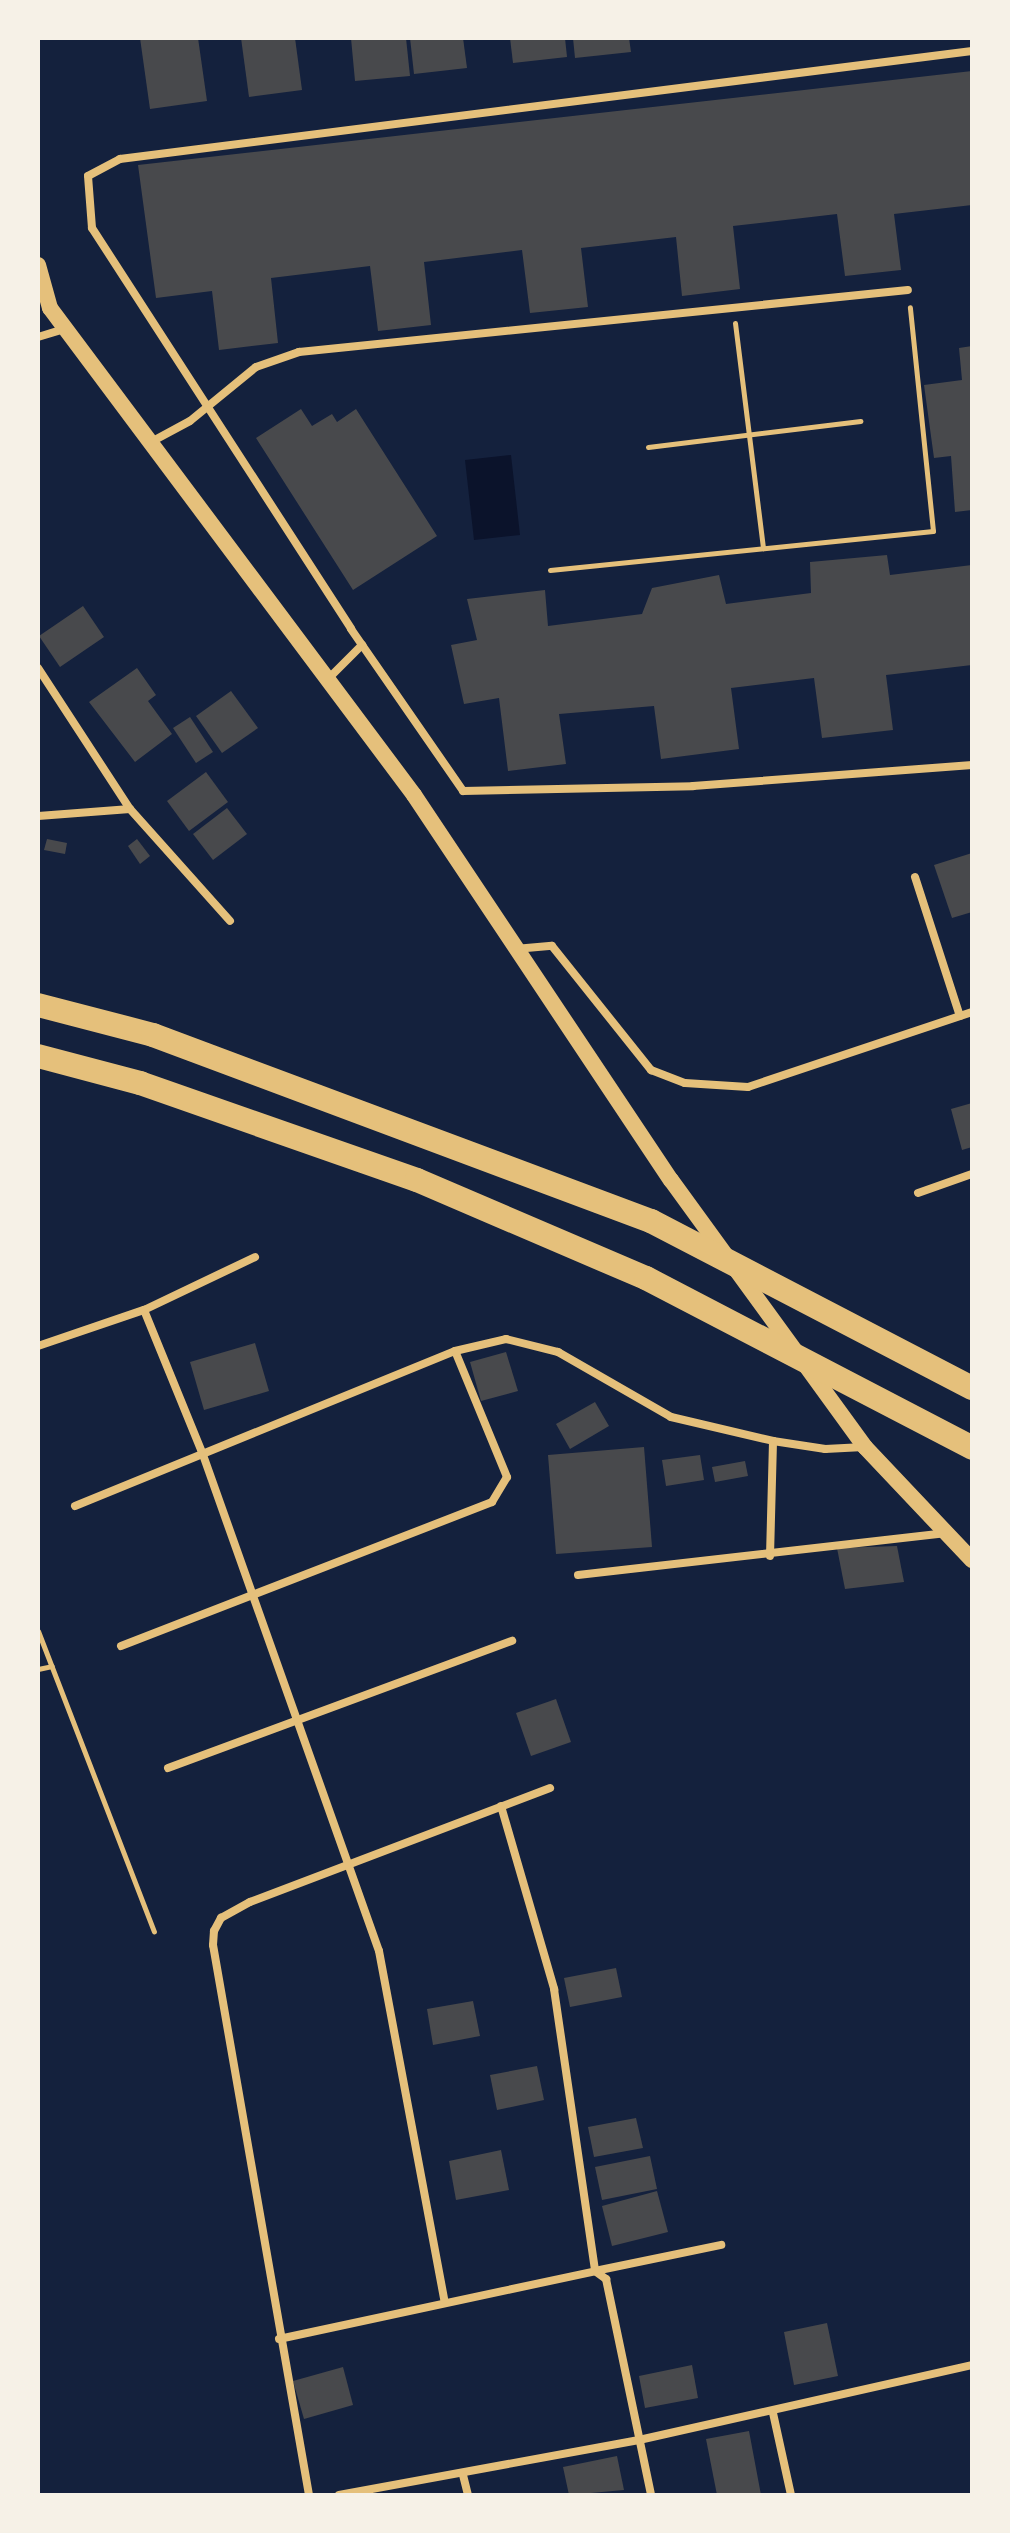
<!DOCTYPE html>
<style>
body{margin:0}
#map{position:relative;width:1010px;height:2533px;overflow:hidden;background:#14213d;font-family:Barlow,sans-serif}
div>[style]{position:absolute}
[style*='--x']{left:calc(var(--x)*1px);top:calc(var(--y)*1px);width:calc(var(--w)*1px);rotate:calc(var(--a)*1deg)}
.water>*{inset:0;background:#0b132b}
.building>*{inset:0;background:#48494c}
.path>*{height:5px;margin:-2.5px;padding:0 2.5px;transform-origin:2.5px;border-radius:2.5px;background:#e5c07b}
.minor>*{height:8px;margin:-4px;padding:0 4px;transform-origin:4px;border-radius:4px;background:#e5c07b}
.secondary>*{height:16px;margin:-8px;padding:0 8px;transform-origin:8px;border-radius:8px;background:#e5c07b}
.motorway>*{height:24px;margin:-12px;padding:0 12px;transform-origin:12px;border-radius:12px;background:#e5c07b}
span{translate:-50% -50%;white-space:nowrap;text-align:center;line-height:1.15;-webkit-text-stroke:6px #f6f1e7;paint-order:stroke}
.frame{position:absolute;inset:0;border:40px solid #f6f1e7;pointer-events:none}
</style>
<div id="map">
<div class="water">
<div style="clip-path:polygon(511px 455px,520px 535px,474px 540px,465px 460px)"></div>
</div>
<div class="building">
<div style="clip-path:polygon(140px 38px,198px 38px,207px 101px,150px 109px)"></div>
<div style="clip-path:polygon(241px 38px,295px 38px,302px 90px,249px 97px)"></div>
<div style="clip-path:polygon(351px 38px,406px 38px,410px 76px,355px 81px)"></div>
<div style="clip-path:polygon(410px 38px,463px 38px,467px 68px,414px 74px)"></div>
<div style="clip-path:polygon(510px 38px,565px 38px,567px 57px,513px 63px)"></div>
<div style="clip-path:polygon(573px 38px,629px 38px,631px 52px,575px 58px)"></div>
<div style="clip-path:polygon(972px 71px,972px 205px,894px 214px,901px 270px,845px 276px,837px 214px,733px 226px,740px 289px,682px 296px,676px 237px,581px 248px,588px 307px,530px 313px,522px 250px,424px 262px,431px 325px,378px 331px,370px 266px,271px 278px,278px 343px,219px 350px,212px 291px,156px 298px,138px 165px)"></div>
<div style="clip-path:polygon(972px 346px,972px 510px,955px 512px,951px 456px,934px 458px,924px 385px,962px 380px,959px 348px)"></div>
<div style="clip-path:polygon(301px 409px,312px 426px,332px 414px,337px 422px,356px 409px,437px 536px,353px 590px,256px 438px)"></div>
<div style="clip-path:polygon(887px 555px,890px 575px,972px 565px,972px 665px,886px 675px,893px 730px,822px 738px,814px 678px,731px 688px,739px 749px,661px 759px,654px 706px,559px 714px,566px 764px,508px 771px,499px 698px,464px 704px,451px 645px,477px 640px,467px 599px,545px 590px,548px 626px,642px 614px,652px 588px,719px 575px,726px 604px,811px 593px,810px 562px)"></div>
<div style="clip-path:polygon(83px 606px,104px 637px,60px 667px,39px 636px)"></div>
<div style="clip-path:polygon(137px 668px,156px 695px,148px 701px,172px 734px,135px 762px,89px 702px)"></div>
<div style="clip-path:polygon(231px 691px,258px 728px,222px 753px,196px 716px)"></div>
<div style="clip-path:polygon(190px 717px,213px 752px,196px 763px,173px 728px)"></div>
<div style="clip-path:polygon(206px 772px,228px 802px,189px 831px,167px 801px)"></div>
<div style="clip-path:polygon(227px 808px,247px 834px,213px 860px,193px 834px)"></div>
<div style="clip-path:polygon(47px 839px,67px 843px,65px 854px,44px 850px)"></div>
<div style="clip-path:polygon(137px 839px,150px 856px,140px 864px,128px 846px)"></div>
<div style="clip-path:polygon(972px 853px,972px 912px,952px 918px,934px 865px)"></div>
<div style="clip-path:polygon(972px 1103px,972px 1147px,962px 1150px,951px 1109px)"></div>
<div style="clip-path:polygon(255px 1343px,269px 1391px,204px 1410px,190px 1362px)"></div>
<div style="clip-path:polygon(506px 1352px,518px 1391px,481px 1401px,470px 1362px)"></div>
<div style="clip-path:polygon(595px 1402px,609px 1426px,570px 1449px,556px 1424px)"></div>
<div style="clip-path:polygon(644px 1447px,652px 1547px,556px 1554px,548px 1455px)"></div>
<div style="clip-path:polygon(700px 1455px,704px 1480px,666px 1486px,662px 1460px)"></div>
<div style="clip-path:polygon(745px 1461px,748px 1476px,715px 1482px,712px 1467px)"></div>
<div style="clip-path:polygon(897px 1546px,904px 1582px,845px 1589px,837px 1548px)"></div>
<div style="clip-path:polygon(556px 1699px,571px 1742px,531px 1756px,516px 1713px)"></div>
<div style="clip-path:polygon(616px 1968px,622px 1997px,570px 2007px,564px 1978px)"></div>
<div style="clip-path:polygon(473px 2001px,480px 2036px,433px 2045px,427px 2009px)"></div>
<div style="clip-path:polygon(537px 2066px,544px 2100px,497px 2110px,490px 2075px)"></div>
<div style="clip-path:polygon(636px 2118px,643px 2148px,594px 2157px,588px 2127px)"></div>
<div style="clip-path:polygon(501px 2150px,509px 2190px,456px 2200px,449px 2161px)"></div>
<div style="clip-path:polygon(650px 2156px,657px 2189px,602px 2200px,595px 2167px)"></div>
<div style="clip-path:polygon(657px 2191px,668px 2232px,612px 2246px,602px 2206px)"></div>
<div style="clip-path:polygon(827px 2323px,838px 2376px,794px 2385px,784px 2332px)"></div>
<div style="clip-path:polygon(692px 2365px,698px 2398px,645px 2408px,639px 2376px)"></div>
<div style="clip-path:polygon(343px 2367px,353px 2405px,304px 2419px,293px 2381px)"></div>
<div style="clip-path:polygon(749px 2431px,761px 2495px,717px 2495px,706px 2439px)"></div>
<div style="clip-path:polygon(617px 2456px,624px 2490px,569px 2495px,563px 2467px)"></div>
</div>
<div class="path">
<div style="--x:735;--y:323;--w:227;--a:82.9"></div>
<div style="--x:648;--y:447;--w:214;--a:-7"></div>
<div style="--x:550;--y:570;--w:385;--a:-5.8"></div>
<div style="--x:933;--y:531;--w:225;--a:-95.9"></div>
<div style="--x:38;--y:1631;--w:322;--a:68.9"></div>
<div style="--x:38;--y:1669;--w:14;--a:-12"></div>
</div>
<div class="minor">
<div style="--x:972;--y:51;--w:859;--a:172.78"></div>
<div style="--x:120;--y:159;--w:36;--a:152"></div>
<div style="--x:88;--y:176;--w:52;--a:85.6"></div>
<div style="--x:92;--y:228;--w:477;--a:57.1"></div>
<div style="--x:351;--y:629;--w:197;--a:55.3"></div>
<div style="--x:463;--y:791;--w:230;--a:-1.2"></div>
<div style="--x:693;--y:786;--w:280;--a:-4.3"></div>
<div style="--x:38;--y:337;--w:27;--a:-17"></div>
<div style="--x:151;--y:442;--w:44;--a:-28.3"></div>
<div style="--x:190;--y:421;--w:85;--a:-39.3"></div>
<div style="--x:256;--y:367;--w:46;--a:-19.2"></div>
<div style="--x:299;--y:352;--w:612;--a:-5.81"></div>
<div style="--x:38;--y:668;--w:168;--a:56.9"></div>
<div style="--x:130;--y:809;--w:92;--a:175.6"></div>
<div style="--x:329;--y:678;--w:47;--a:-45"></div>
<div style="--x:130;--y:809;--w:150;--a:48.2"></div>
<div style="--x:915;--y:877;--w:146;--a:72.1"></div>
<div style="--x:515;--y:949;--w:37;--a:-5"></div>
<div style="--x:552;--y:946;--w:159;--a:51.4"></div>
<div style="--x:651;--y:1070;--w:36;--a:21"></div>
<div style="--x:685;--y:1083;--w:63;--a:3.6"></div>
<div style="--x:748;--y:1087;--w:236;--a:-18.5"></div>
<div style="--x:918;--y:1193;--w:57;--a:-19.4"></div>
<div style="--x:144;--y:1310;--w:153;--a:67.8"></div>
<div style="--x:202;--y:1452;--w:529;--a:70.47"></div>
<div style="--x:379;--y:1951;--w:355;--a:79.4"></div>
<div style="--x:38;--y:1346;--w:112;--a:-18.8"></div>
<div style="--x:144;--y:1310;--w:123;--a:-25.5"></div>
<div style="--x:75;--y:1506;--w:410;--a:-22.2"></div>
<div style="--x:455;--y:1351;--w:52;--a:-13.2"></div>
<div style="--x:506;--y:1339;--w:54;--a:14"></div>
<div style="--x:558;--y:1352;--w:130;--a:29.9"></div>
<div style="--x:671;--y:1417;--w:105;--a:13.2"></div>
<div style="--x:773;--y:1441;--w:53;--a:8.7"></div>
<div style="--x:825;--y:1449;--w:39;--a:-3"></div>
<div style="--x:770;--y:1556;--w:115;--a:-88.5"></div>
<div style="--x:578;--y:1575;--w:371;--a:-6.5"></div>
<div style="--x:121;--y:1646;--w:398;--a:-21.2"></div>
<div style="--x:492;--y:1502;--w:29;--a:-59"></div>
<div style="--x:507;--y:1477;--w:136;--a:-112.4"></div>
<div style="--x:168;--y:1768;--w:367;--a:-20.3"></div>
<div style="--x:501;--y:1806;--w:191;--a:73.8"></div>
<div style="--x:554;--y:1989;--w:285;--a:81.7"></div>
<div style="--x:595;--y:2271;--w:129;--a:-11.7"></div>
<div style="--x:279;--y:2339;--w:323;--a:-12.1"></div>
<div style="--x:595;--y:2271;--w:14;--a:36"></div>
<div style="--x:606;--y:2279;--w:221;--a:78.2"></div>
<div style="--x:773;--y:2413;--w:84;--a:77.6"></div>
<div style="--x:463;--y:2475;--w:21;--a:76"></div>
<div style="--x:309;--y:2495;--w:558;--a:-99.9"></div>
<div style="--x:213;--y:1945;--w:14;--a:-86"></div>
<div style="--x:214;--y:1931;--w:15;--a:-62"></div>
<div style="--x:221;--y:1918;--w:33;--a:-29"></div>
<div style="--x:250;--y:1902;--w:321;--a:-20.8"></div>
<div style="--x:339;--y:2495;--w:305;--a:-10.4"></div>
<div style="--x:639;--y:2440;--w:341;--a:-12.7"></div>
</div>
<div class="secondary">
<div style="--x:38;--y:265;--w:45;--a:74.4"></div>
<div style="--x:50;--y:308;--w:608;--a:53.22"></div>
<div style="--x:414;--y:795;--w:463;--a:56.3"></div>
<div style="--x:671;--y:1180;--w:330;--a:54"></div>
<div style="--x:865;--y:1447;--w:156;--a:46.6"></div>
</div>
<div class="motorway">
<div style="--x:38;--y:1005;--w:119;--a:14.6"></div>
<div style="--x:153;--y:1035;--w:532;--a:20.48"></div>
<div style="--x:651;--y:1221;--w:362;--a:27.5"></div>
<div style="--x:38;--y:1056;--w:106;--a:14.8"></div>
<div style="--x:140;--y:1083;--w:293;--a:19.3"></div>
<div style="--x:417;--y:1180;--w:249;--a:23.2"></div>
<div style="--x:646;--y:1278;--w:368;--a:27.5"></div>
</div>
<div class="frame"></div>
</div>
